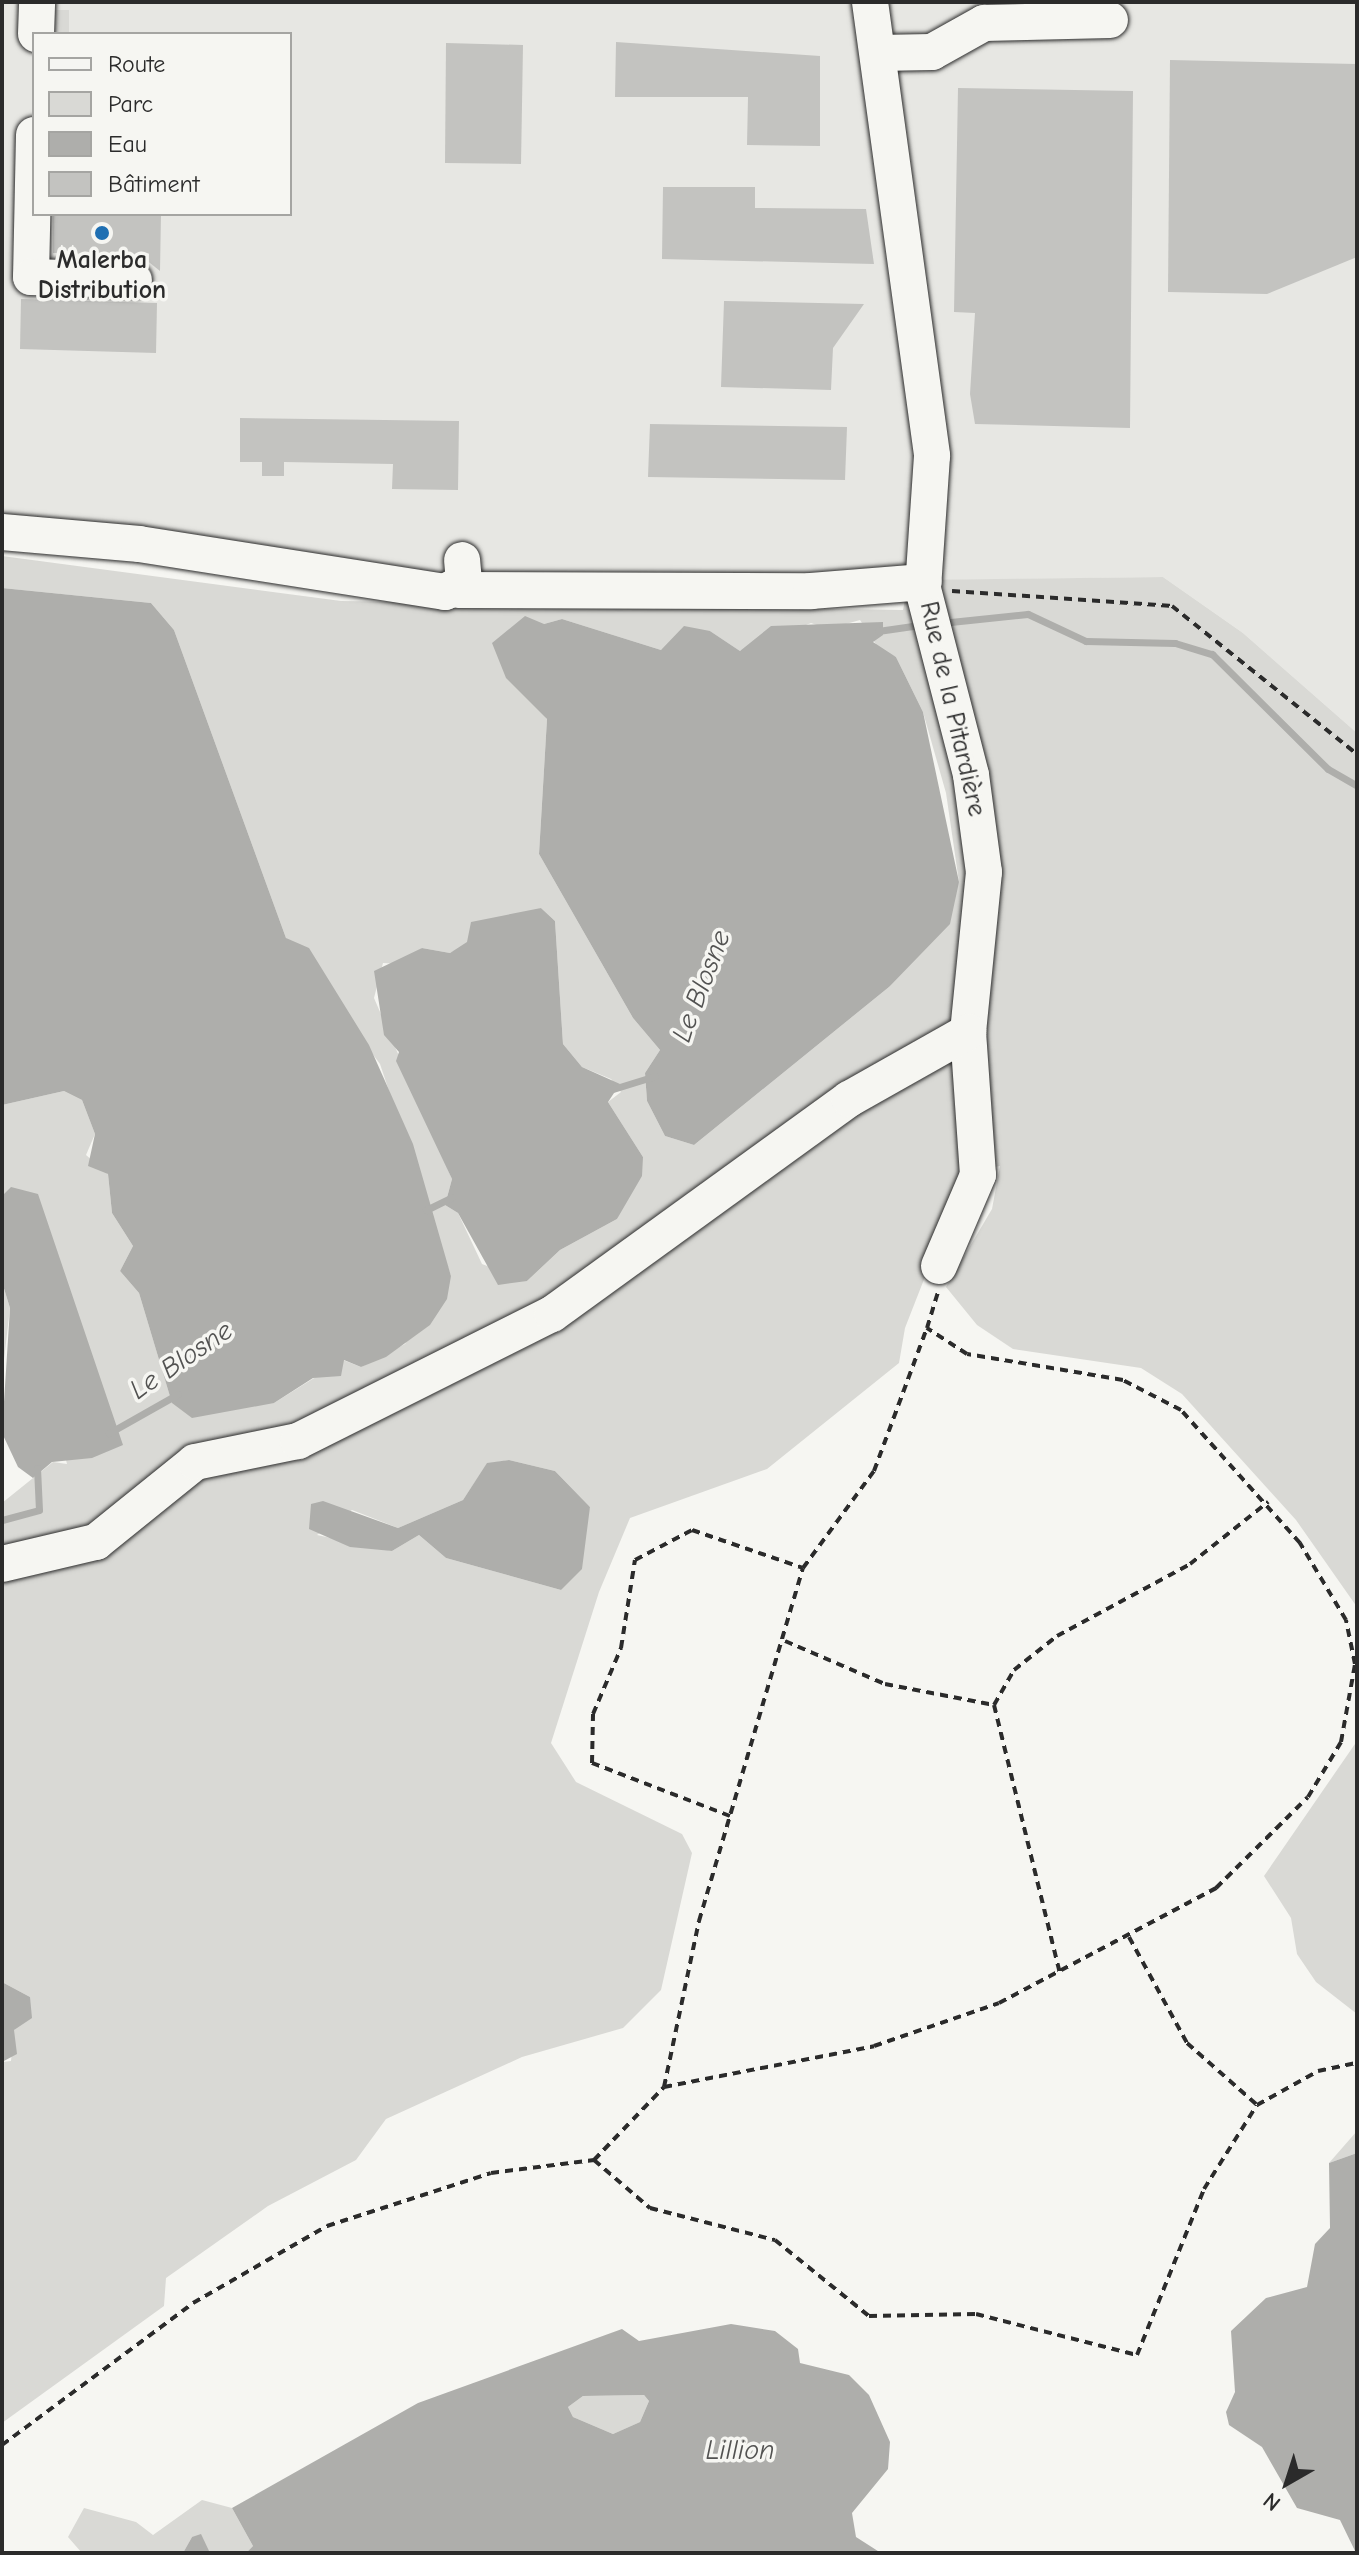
<!DOCTYPE html>
<meta charset="utf-8">
<style>
body{margin:0}
#map{position:relative;width:1359px;height:2555px;overflow:hidden;background:#f6f6f2;font-family:"Comic Neue",sans-serif}
div>[style]{position:absolute}
[style*='--x']{left:calc(var(--x)*1px);top:calc(var(--y)*1px);width:calc(var(--w)*1px);rotate:calc(var(--a)*1deg)}
.built>*{inset:0;background:#e7e7e3}
.green>*{inset:0;background:#d9d9d5}
.water>*{inset:0;background:#aeaeab}
.stream>*{height:7px;margin:-3.5px;padding:0 3.5px;transform-origin:3.5px;border-radius:3.5px;background:#aeaeab}
.building>*{inset:0;background:#c3c3c0}
.path>*{height:4px;margin-top:-2px;transform-origin:0;background:repeating-linear-gradient(90deg,#2b2b2b 0 8px,transparent 0 14px)}
.roads{filter:drop-shadow(0 0 2px #2b2b2b) drop-shadow(0 0 2px #2b2b2b)}
.minor>*{height:36px;margin:-18px;padding:0 18px;transform-origin:18px;border-radius:18px;background:#f6f6f2}
.dots>*{width:22px;height:22px;translate:-50% -50%;box-sizing:border-box;border:4px solid #f6f6f2;border-radius:50%}
span{translate:-50% -50%;white-space:nowrap;text-align:center;line-height:1.15;-webkit-text-stroke:7px #f6f6f2;paint-order:stroke}
.poi-label{font-size:26px;color:#2b2b2b;font-weight:700}
.street-label{font-size:26px;color:#2b2b2b}
.water-label{font-size:28px;color:#525251;font-style:italic}
.frame{position:absolute;inset:0;border:4px solid #2b2b2b;pointer-events:none}
.legend{position:absolute;left:32px;top:32px;width:260px;height:184px;box-sizing:border-box;background:#f6f6f2;border:2px solid #a5a5a2;margin:0;padding:10px 14px;list-style:none;font-size:24px;color:#2b2b2b}
.legend li{display:flex;align-items:center;gap:16px;height:40px}
.legend b{width:40px;border:2px solid #a5a5a2}
.north{position:absolute;left:1247px;top:2443px;width:80px;height:80px;-webkit-text-stroke:6px #f6f6f2;paint-order:stroke;rotate:219deg;font-size:22px;font-weight:700;line-height:32px;text-align:center;color:#2b2b2b}
.north::after{content:'';display:block;margin:auto;width:28px;height:36px;background:#2b2b2b;clip-path:polygon(50% 0,100% 100%,50% 72%,0 100%)}
</style>
<div id="map">
<div class="built">
<div style="clip-path:polygon(evenodd,2px 2px,1357px 2px,1357px 733px,1243px 633px,1163px 577px,521px 586px,2px 523px,2px 2px,34px 34px,290px 34px,290px 214px,34px 214px,34px 34px)"></div>
</div>
<div class="green">
<div style="clip-path:polygon(46px 10px,69px 10px,69px 34px,47px 33px)"></div>
<div style="clip-path:polygon(evenodd,2px 556px,341px 601px,903px 610px,909px 580px,1163px 577px,1243px 633px,1357px 733px,1357px 1607px,1296px 1520px,1182px 1394px,1141px 1368px,1013px 1349px,977px 1325px,946px 1287px,992px 1209px,1000px 1166px,966px 1172px,905px 1328px,899px 1363px,767px 1469px,630px 1518px,599px 1592px,551px 1743px,576px 1782px,682px 1834px,692px 1853px,661px 1990px,623px 2028px,522px 2057px,386px 2119px,356px 2160px,268px 2206px,166px 2278px,164px 2306px,2px 2423px,2px 2062px,11px 2061px,14px 2030px,30px 2007px,30px 1997px,2px 1982px,2px 1503px,53px 1462px,67px 1464px,2px 1196px,2px 1105px,64px 1091px,82px 1100px,95px 1134px,86px 1155px,108px 1174px,112px 1213px,133px 1246px,120px 1271px,139px 1293px,170px 1396px,274px 1403px,343px 1360px,361px 1367px,405px 1344px,451px 1276px,380px 1064px,286px 938px,174px 630px,151px 603px,2px 588px,2px 556px,562px 619px,661px 650px,710px 631px,740px 651px,811px 623px,828px 629px,860px 620px,879px 649px,896px 657px,923px 712px,946px 793px,959px 882px,889px 987px,694px 1145px,665px 1136px,647px 1101px,645px 1073px,660px 1050px,633px 1018px,539px 854px,547px 719px,529px 694px,544px 624px,562px 619px,2px 556px,541px 908px,555px 921px,563px 1044px,582px 1067px,611px 1079px,621px 1092px,608px 1102px,643px 1157px,617px 1219px,560px 1250px,527px 1281px,482px 1264px,458px 1213px,445px 1205px,452px 1179px,374px 998px,383px 963px,400px 964px,422px 948px,450px 953px,541px 908px,2px 556px,509px 1460px,555px 1471px,590px 1507px,561px 1590px,446px 1558px,419px 1535px,392px 1551px,317px 1535px,352px 1510px,398px 1528px,463px 1500px,487px 1464px,509px 1460px)"></div>
<div style="clip-path:polygon(2px 1282px,10px 1308px,2px 1377px)"></div>
<div style="clip-path:polygon(1357px 1741px,1357px 2014px,1316px 1982px,1297px 1954px,1291px 1918px,1264px 1876px)"></div>
<div style="clip-path:polygon(1357px 2131px,1357px 2153px,1329px 2163px)"></div>
<div style="clip-path:polygon(644px 2395px,649px 2401px,640px 2422px,613px 2434px,573px 2417px,568px 2407px,583px 2396px)"></div>
<div style="clip-path:polygon(202px 2500px,232px 2508px,253px 2546px,246px 2553px,210px 2553px,192px 2537px,183px 2553px,82px 2553px,68px 2537px,84px 2508px,136px 2522px,153px 2535px)"></div>
</div>
<div class="water">
<div style="clip-path:polygon(2px 588px,151px 603px,174px 630px,286px 938px,309px 948px,369px 1045px,413px 1144px,451px 1276px,447px 1299px,430px 1325px,386px 1357px,361px 1367px,344px 1360px,341px 1376px,313px 1378px,274px 1403px,192px 1418px,172px 1403px,139px 1293px,120px 1271px,133px 1246px,112px 1213px,108px 1174px,88px 1166px,95px 1134px,82px 1100px,64px 1091px,2px 1105px)"></div>
<div style="clip-path:polygon(525px 616px,544px 624px,562px 619px,661px 650px,684px 626px,710px 631px,740px 651px,771px 626px,883px 622px,883px 635px,873px 642px,896px 657px,923px 712px,959px 882px,950px 924px,889px 987px,694px 1145px,665px 1136px,647px 1101px,645px 1073px,660px 1050px,633px 1018px,539px 854px,547px 719px,506px 678px,492px 643px)"></div>
<div style="clip-path:polygon(541px 908px,555px 921px,563px 1044px,582px 1067px,620px 1084px,608px 1102px,643px 1157px,642px 1176px,617px 1219px,560px 1250px,527px 1281px,498px 1285px,458px 1213px,445px 1205px,452px 1179px,396px 1061px,399px 1052px,384px 1035px,374px 971px,422px 948px,450px 953px,467px 942px,471px 922px)"></div>
<div style="clip-path:polygon(11px 1187px,38px 1194px,123px 1445px,92px 1458px,52px 1462px,33px 1478px,18px 1467px,2px 1433px,10px 1308px,2px 1282px,2px 1196px)"></div>
<div style="clip-path:polygon(509px 1460px,555px 1471px,590px 1507px,582px 1569px,561px 1590px,446px 1558px,419px 1535px,392px 1551px,350px 1547px,309px 1529px,311px 1504px,323px 1501px,398px 1528px,463px 1500px,487px 1463px)"></div>
<div style="clip-path:polygon(2px 1982px,30px 1997px,32px 2018px,14px 2030px,17px 2054px,2px 2062px)"></div>
<div style="clip-path:polygon(1357px 2153px,1357px 2553px,1356px 2553px,1340px 2520px,1297px 2508px,1262px 2447px,1229px 2425px,1226px 2412px,1235px 2392px,1231px 2331px,1266px 2298px,1307px 2287px,1315px 2244px,1330px 2228px,1329px 2163px)"></div>
<div style="clip-path:polygon(evenodd,731px 2324px,775px 2331px,798px 2349px,800px 2363px,849px 2375px,869px 2395px,890px 2442px,888px 2469px,852px 2513px,856px 2537px,881px 2553px,246px 2553px,253px 2546px,232px 2508px,418px 2403px,622px 2329px,639px 2341px,731px 2324px,644px 2395px,649px 2401px,640px 2422px,613px 2434px,573px 2417px,568px 2407px,583px 2396px,644px 2395px)"></div>
<div style="clip-path:polygon(201px 2534px,210px 2553px,183px 2553px,192px 2537px)"></div>
</div>
<div class="stream">
<div style="--x:941;--y:623;--w:87;--a:-5.9"></div>
<div style="--x:1028;--y:614;--w:64;--a:25"></div>
<div style="--x:1086;--y:641;--w:89;--a:1.3"></div>
<div style="--x:1175;--y:643;--w:39;--a:17"></div>
<div style="--x:1212;--y:654;--w:163;--a:44.8"></div>
<div style="--x:1328;--y:769;--w:34;--a:30"></div>
<div style="--x:878;--y:631;--w:42;--a:-8.1"></div>
<div style="--x:613;--y:1089;--w:44;--a:-17.2"></div>
<div style="--x:426;--y:1210;--w:28;--a:-26"></div>
<div style="--x:109;--y:1433;--w:79;--a:-29.5"></div>
<div style="--x:2;--y:1520;--w:38;--a:-15"></div>
<div style="--x:39;--y:1510;--w:42;--a:-92.7"></div>
</div>
<div class="building">
<div style="clip-path:polygon(616px 42px,820px 56px,820px 146px,747px 145px,748px 97px,615px 97px)"></div>
<div style="clip-path:polygon(446px 43px,523px 45px,521px 164px,445px 163px)"></div>
<div style="clip-path:polygon(1170px 60px,1357px 64px,1357px 257px,1267px 294px,1168px 292px)"></div>
<div style="clip-path:polygon(958px 88px,1133px 91px,1130px 428px,975px 424px,970px 394px,975px 313px,954px 312px)"></div>
<div style="clip-path:polygon(663px 187px,755px 187px,755px 208px,866px 209px,874px 264px,662px 259px)"></div>
<div style="clip-path:polygon(53px 214px,161px 214px,160px 271px,140px 255px,53px 253px)"></div>
<div style="clip-path:polygon(21px 299px,157px 303px,156px 353px,20px 349px)"></div>
<div style="clip-path:polygon(724px 301px,864px 304px,833px 348px,831px 390px,721px 387px)"></div>
<div style="clip-path:polygon(240px 418px,459px 421px,458px 490px,392px 489px,393px 464px,284px 462px,284px 476px,262px 476px,262px 462px,240px 462px)"></div>
<div style="clip-path:polygon(650px 424px,847px 427px,845px 480px,648px 477px)"></div>
</div>
<div class="path">
<div style="--x:952;--y:591;--w:221;--a:3.9"></div>
<div style="--x:1172;--y:606;--w:237;--a:38.7"></div>
<div style="--x:785;--y:1641;--w:109;--a:23.3"></div>
<div style="--x:885;--y:1684;--w:111;--a:10.9"></div>
<div style="--x:994;--y:1705;--w:40;--a:-60.3"></div>
<div style="--x:1014;--y:1670;--w:55;--a:-38.3"></div>
<div style="--x:1057;--y:1636;--w:151;--a:-28.4"></div>
<div style="--x:1190;--y:1564;--w:100;--a:-38.5"></div>
<div style="--x:994;--y:1705;--w:276;--a:76.2"></div>
<div style="--x:730;--y:1816;--w:148;--a:-159"></div>
<div style="--x:592;--y:1763;--w:49;--a:-88.8"></div>
<div style="--x:593;--y:1714;--w:72;--a:-67"></div>
<div style="--x:621;--y:1648;--w:89;--a:-81"></div>
<div style="--x:635;--y:1560;--w:64;--a:-27.8"></div>
<div style="--x:692;--y:1530;--w:117;--a:18.9"></div>
<div style="--x:1129;--y:1937;--w:121;--a:61.3"></div>
<div style="--x:1187;--y:2043;--w:94;--a:41.5"></div>
<div style="--x:664;--y:2087;--w:170;--a:-78.1"></div>
<div style="--x:699;--y:1921;--w:368;--a:-73.6"></div>
<div style="--x:803;--y:1568;--w:120;--a:-53.8"></div>
<div style="--x:874;--y:1471;--w:153;--a:-69.7"></div>
<div style="--x:594;--y:2160;--w:74;--a:40.6"></div>
<div style="--x:650;--y:2208;--w:129;--a:14.4"></div>
<div style="--x:775;--y:2240;--w:121;--a:39"></div>
<div style="--x:869;--y:2316;--w:107;--a:-1.1"></div>
<div style="--x:976;--y:2314;--w:166;--a:14.3"></div>
<div style="--x:1137;--y:2355;--w:179;--a:-68"></div>
<div style="--x:1204;--y:2189;--w:99;--a:-57.8"></div>
<div style="--x:1257;--y:2105;--w:70;--a:-29.1"></div>
<div style="--x:1318;--y:2071;--w:40;--a:-12"></div>
<div style="--x:2;--y:2445;--w:238;--a:-36.6"></div>
<div style="--x:193;--y:2303;--w:155;--a:-29.9"></div>
<div style="--x:327;--y:2226;--w:172;--a:-17.9"></div>
<div style="--x:491;--y:2173;--w:104;--a:-7.2"></div>
<div style="--x:594;--y:2160;--w:101;--a:-46.2"></div>
<div style="--x:664;--y:2087;--w:214;--a:-11"></div>
<div style="--x:874;--y:2046;--w:132;--a:-19"></div>
<div style="--x:999;--y:2003;--w:246;--a:-27.9"></div>
<div style="--x:1216;--y:1888;--w:129;--a:-44.7"></div>
<div style="--x:1308;--y:1797;--w:64;--a:-59"></div>
<div style="--x:1341;--y:1742;--w:79;--a:-79.8"></div>
<div style="--x:1355;--y:1664;--w:45;--a:-101.6"></div>
<div style="--x:1346;--y:1620;--w:90;--a:-120.9"></div>
<div style="--x:1300;--y:1543;--w:178;--a:-131.8"></div>
<div style="--x:1181;--y:1410;--w:65;--a:-152.7"></div>
<div style="--x:1123;--y:1380;--w:158;--a:-170.5"></div>
<div style="--x:967;--y:1354;--w:48;--a:-147"></div>
<div style="--x:927;--y:1328;--w:37;--a:-73"></div>
</div>
<div class="roads">
<div class="minor">
<div style="--x:870;--y:2;--w:458;--a:82.2"></div>
<div style="--x:932;--y:456;--w:133;--a:93.9"></div>
<div style="--x:923;--y:589;--w:192;--a:75.5"></div>
<div style="--x:971;--y:775;--w:98;--a:82.4"></div>
<div style="--x:984;--y:872;--w:161;--a:95.7"></div>
<div style="--x:968;--y:1032;--w:143;--a:86"></div>
<div style="--x:978;--y:1175;--w:99;--a:113.2"></div>
<div style="--x:36;--y:34;--w:32;--a:-88"></div>
<div style="--x:878;--y:53;--w:54;--a:-1.1"></div>
<div style="--x:932;--y:52;--w:60;--a:-29.1"></div>
<div style="--x:984;--y:23;--w:126;--a:-1.4"></div>
<div style="--x:34;--y:135;--w:142;--a:91.2"></div>
<div style="--x:31;--y:277;--w:103;--a:1.7"></div>
<div style="--x:2;--y:532;--w:138;--a:5"></div>
<div style="--x:139;--y:544;--w:310;--a:8.9"></div>
<div style="--x:445;--y:592;--w:21;--a:-28"></div>
<div style="--x:464;--y:582;--w:22;--a:-95"></div>
<div style="--x:458;--y:590;--w:353;--a:0.2"></div>
<div style="--x:811;--y:591;--w:113;--a:-4.6"></div>
<div style="--x:2;--y:1564;--w:97;--a:-13.2"></div>
<div style="--x:96;--y:1542;--w:127;--a:-38.9"></div>
<div style="--x:195;--y:1462;--w:105;--a:-11.5"></div>
<div style="--x:298;--y:1441;--w:284;--a:-26.6"></div>
<div style="--x:552;--y:1314;--w:367;--a:-35.9"></div>
<div style="--x:849;--y:1099;--w:137;--a:-29.4"></div>
</div>
</div>
<div class="dots">
<div style="left:102px;top:233px;background:#1f6fb2"></div>
</div>
<div class="poi-label">
<span style="left:102px;top:276px">Malerba<br>Distribution</span>
</div>
<div class="street-label">
<span style="left:952px;top:709px;rotate:77deg">Rue de la Pitardière</span>
</div>
<div class="water-label">
<span style="left:701px;top:986px;rotate:-69deg">Le Blosne</span>
<span style="left:181px;top:1360px;rotate:-34deg">Le Blosne</span>
<span style="left:740px;top:2450px">Lillion</span>
</div>
<div class="frame"></div>
<ul class="legend">
<li><b style="height:10px;background:#f6f6f2"></b>Route</li>
<li><b style="height:22px;background:#d9d9d5"></b>Parc</li>
<li><b style="height:22px;background:#aeaeab"></b>Eau</li>
<li><b style="height:22px;background:#c3c3c0"></b>Bâtiment</li>
</ul>
<div class="north">N</div>
</div>
